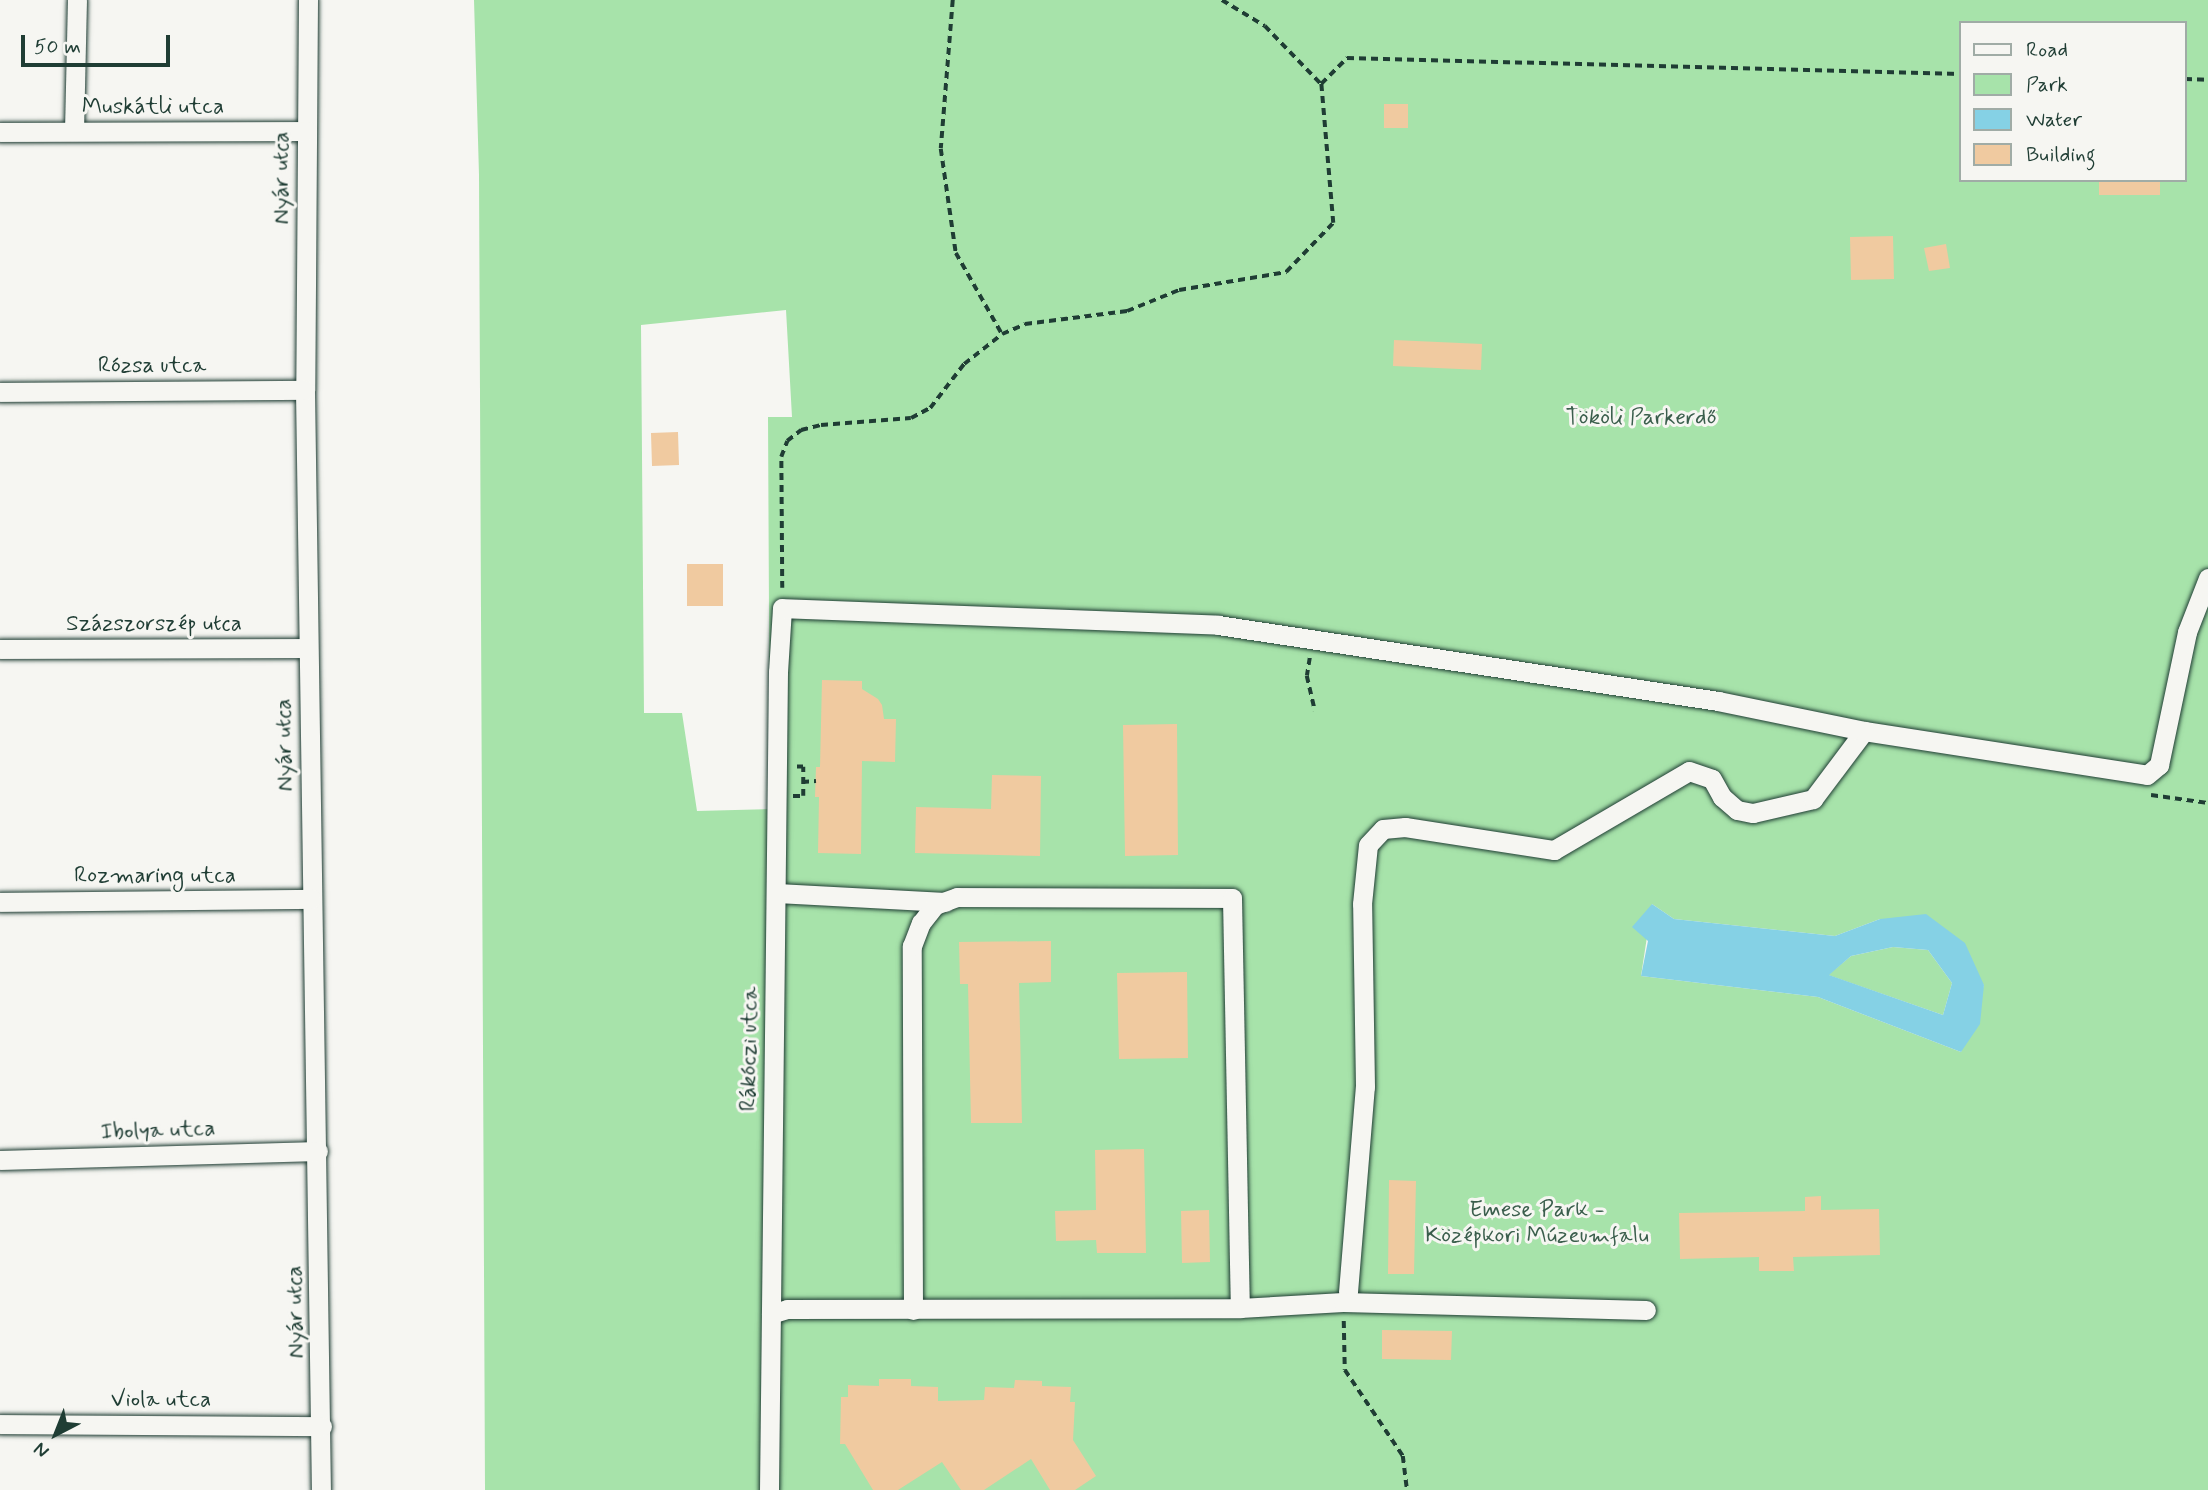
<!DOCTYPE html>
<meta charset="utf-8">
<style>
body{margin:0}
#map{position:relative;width:2208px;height:1490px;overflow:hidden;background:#f6f6f2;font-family:Mynerve,sans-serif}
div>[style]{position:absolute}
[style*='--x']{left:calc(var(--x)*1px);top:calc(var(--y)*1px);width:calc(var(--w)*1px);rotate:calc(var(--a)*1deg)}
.green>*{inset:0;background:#a7e3aa}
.water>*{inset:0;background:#85d1e5}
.building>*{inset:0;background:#f0caa0}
.path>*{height:3.5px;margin-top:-1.75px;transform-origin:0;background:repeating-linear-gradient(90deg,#1f3d34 0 7px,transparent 0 12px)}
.roads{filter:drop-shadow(0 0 2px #1f3d34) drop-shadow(0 0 2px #1f3d34)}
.minor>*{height:19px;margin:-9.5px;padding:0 9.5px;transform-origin:9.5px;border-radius:9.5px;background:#f6f6f2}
span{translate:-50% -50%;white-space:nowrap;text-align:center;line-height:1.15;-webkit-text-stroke:6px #f6f6f2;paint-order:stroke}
.street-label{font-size:23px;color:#1f3d34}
.park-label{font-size:23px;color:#3a5e4c}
.legend{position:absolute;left:1959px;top:21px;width:228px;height:161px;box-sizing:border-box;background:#f6f6f2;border:2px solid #a0aca6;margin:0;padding:9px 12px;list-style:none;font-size:21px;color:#1f3d34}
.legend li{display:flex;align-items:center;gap:14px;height:35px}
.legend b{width:35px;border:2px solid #a0aca6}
.north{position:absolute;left:21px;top:1399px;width:70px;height:70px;-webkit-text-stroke:5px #f6f6f2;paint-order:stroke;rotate:222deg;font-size:19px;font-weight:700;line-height:28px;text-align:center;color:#1f3d34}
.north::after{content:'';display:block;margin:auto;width:24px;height:32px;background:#1f3d34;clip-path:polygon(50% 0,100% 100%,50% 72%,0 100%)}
.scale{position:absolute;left:21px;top:35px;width:149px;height:32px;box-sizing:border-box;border:4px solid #1f3d34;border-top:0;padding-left:9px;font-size:21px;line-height:24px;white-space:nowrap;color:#1f3d34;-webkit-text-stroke:5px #f6f6f2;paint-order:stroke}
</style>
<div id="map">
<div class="green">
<div style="clip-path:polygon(evenodd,474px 0,2208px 0,2208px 1490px,485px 1490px,479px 175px,474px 0,1961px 23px,2185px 23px,2185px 180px,1961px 180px,1961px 23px,474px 0,786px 310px,792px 417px,768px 417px,770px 809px,697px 811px,682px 713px,644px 713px,641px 325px,786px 310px,474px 0,1652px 904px,1674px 919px,1835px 936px,1880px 919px,1984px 985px,1961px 1052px,1818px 997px,1641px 976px,1652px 904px)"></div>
<div style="clip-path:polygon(1893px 947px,1928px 950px,1952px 983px,1943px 1015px,1828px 975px,1851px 956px)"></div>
</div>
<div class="water">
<div style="clip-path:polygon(evenodd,1652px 904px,1674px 919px,1835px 936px,1880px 919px,1926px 914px,1965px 943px,1984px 985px,1980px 1024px,1961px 1052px,1818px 997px,1641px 976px,1648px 941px,1632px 927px,1652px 904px,1893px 947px,1928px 950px,1952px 983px,1943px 1015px,1829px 975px,1851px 956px,1893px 947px)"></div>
</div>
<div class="building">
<div style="clip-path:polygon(1384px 104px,1408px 104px,1408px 128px,1384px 128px)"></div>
<div style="clip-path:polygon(2099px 180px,2160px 180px,2160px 195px,2099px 195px)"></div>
<div style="clip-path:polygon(1893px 236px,1894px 279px,1851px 280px,1850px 237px)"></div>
<div style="clip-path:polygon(1946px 244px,1950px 268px,1929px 271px,1924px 248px)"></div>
<div style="clip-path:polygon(1394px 340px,1482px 344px,1481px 370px,1393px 366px)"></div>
<div style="clip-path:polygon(678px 432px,679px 465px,652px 466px,651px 433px)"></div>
<div style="clip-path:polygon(687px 564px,723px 564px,723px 606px,687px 606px)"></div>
<div style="clip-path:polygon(822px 680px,862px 681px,862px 689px,878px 699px,882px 705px,884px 719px,896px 719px,895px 762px,862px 761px,861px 854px,818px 853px,819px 797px,815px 797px,816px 767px,820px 767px)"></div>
<div style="clip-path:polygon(1177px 724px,1178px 855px,1125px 856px,1123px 725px)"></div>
<div style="clip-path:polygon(992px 775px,1041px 776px,1040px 856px,915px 853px,916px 807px,991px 809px)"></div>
<div style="clip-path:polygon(1051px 941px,1051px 982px,1019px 983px,1022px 1123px,971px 1123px,968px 984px,960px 984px,959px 942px)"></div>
<div style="clip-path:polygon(1187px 972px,1188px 1058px,1119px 1059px,1117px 973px)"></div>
<div style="clip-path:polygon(1144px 1149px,1146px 1253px,1097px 1253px,1096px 1240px,1056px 1241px,1055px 1211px,1096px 1210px,1095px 1150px)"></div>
<div style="clip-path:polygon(1389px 1180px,1416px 1181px,1414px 1274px,1388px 1274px)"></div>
<div style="clip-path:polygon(1821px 1196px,1821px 1210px,1879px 1209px,1880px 1255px,1793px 1257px,1794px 1271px,1759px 1271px,1759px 1257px,1680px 1259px,1679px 1213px,1805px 1211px,1805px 1197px)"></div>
<div style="clip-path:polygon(1209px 1210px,1210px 1262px,1182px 1263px,1181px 1211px)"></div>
<div style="clip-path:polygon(1382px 1330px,1452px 1331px,1451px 1360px,1382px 1359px)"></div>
<div style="clip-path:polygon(879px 1379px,911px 1379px,911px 1386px,938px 1387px,938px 1401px,984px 1400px,985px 1387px,1014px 1388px,1015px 1380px,1042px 1381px,1042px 1386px,1071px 1387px,1070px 1402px,1075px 1402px,1073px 1440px,1096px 1476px,1075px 1490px,1050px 1490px,1031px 1459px,984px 1490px,961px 1490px,942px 1462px,898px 1490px,873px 1490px,845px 1444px,840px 1444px,841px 1397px,848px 1397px,848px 1385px,879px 1386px)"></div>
</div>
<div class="path">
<div style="--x:953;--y:0;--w:149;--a:94.6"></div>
<div style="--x:941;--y:149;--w:105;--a:81.8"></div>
<div style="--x:956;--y:253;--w:93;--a:60.4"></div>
<div style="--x:1222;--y:0;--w:50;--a:31.2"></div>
<div style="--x:1265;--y:26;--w:81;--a:46"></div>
<div style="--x:2185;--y:79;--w:23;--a:2"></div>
<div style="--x:782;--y:588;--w:131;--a:-90.4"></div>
<div style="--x:781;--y:457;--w:17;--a:-69"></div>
<div style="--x:787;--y:441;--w:18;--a:-38"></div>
<div style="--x:801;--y:430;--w:21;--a:-14"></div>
<div style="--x:821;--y:425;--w:90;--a:-4.4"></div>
<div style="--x:911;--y:418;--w:21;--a:-28"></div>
<div style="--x:930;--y:408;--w:56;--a:-52.3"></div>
<div style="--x:964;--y:364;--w:48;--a:-38.3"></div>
<div style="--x:1002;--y:334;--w:25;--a:-23"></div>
<div style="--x:1025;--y:324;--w:103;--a:-7.3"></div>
<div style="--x:1127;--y:311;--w:56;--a:-22"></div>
<div style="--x:1179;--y:290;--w:109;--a:-9.5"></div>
<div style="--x:1286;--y:272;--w:68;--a:-46.2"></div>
<div style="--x:1333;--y:223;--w:140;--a:-94.9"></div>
<div style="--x:1321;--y:84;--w:37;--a:-45"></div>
<div style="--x:1347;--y:58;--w:614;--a:1.49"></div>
<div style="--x:1310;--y:658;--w:18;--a:99"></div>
<div style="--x:1307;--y:676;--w:36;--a:77"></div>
<div style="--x:802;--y:782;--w:14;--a:-4"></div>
<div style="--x:2151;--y:795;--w:58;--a:8"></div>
<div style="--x:793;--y:796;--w:10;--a:0"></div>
<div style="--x:803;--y:796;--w:29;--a:-90"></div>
<div style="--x:803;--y:767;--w:6;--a:180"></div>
<div style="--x:1344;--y:1321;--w:49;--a:88.8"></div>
<div style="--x:1345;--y:1370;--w:104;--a:56"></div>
<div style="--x:1403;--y:1456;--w:34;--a:83"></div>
</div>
<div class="roads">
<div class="minor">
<div style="--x:308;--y:0;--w:390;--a:90.4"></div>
<div style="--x:305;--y:390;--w:1100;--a:89.17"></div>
<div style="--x:74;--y:131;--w:131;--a:-88.7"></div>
<div style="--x:0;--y:132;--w:307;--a:-0.2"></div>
<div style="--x:0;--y:392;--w:305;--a:-0.4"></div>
<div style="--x:0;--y:649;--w:308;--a:-0.2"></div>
<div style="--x:777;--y:893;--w:168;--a:3.1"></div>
<div style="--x:0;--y:902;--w:311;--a:-0.6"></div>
<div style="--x:0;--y:1160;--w:318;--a:-1.6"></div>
<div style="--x:1348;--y:1292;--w:206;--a:-85.3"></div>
<div style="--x:1365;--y:1087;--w:183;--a:-90.9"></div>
<div style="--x:1362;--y:904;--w:59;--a:-84.2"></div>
<div style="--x:1368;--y:845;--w:22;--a:-47"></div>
<div style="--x:1383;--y:829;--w:22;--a:-5"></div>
<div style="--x:1405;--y:827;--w:151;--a:8.8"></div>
<div style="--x:1554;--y:850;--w:156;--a:-30.3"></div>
<div style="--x:1689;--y:771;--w:24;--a:19"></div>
<div style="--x:1712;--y:779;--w:21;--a:61"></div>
<div style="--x:1722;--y:797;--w:20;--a:41"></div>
<div style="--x:1737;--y:810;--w:16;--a:11"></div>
<div style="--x:1753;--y:813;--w:62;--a:-13.1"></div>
<div style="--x:1813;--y:799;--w:85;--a:-53.1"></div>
<div style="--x:913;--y:1310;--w:364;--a:-90.2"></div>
<div style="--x:912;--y:946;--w:25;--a:-69"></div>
<div style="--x:921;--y:923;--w:23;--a:-52"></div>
<div style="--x:935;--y:905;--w:23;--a:-20"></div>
<div style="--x:957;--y:897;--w:275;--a:0.2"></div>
<div style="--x:1232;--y:898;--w:410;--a:88.9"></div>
<div style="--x:771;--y:1314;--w:17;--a:-17"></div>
<div style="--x:787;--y:1309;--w:453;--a:-0.1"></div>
<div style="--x:1240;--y:1308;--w:103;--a:-3.3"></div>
<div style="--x:1343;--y:1302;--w:303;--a:1.5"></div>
<div style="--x:0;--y:1424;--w:322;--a:0.4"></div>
<div style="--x:769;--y:1490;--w:818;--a:-89.37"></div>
<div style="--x:778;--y:672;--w:64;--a:-86.4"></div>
<div style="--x:782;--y:608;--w:436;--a:2.2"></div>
<div style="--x:1218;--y:625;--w:506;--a:8.64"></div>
<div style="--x:1718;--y:701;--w:149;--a:11.6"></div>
<div style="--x:1864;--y:731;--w:286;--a:8.8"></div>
<div style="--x:2147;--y:775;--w:16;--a:-40"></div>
<div style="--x:2159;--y:765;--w:136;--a:-78.1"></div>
<div style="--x:2187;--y:632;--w:58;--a:-68.7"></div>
</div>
</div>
<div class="street-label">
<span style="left:153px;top:107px">Muskátli utca</span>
<span style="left:282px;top:178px;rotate:-90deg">Nyár utca</span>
<span style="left:152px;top:366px">Rózsa utca</span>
<span style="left:154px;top:624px">Százszorszép utca</span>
<span style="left:285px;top:745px;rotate:-91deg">Nyár utca</span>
<span style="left:155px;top:876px">Rozmaring utca</span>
<span style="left:750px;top:1049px;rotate:-89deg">Rákóczi utca</span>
<span style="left:158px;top:1131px;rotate:-2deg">Ibolya utca</span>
<span style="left:296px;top:1312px;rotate:-91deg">Nyár utca</span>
<span style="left:161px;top:1400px">Viola utca</span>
</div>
<div class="park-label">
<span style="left:1641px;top:418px">Tököli Parkerdő</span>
<span style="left:1537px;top:1223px">Emese Park -<br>Középkori Múzeumfalu</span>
</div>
<ul class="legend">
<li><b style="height:9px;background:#f6f6f2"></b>Road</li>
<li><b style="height:19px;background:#a7e3aa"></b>Park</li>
<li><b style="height:19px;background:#85d1e5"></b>Water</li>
<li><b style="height:19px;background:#f0caa0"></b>Building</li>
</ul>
<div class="north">N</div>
<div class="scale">50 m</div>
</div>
